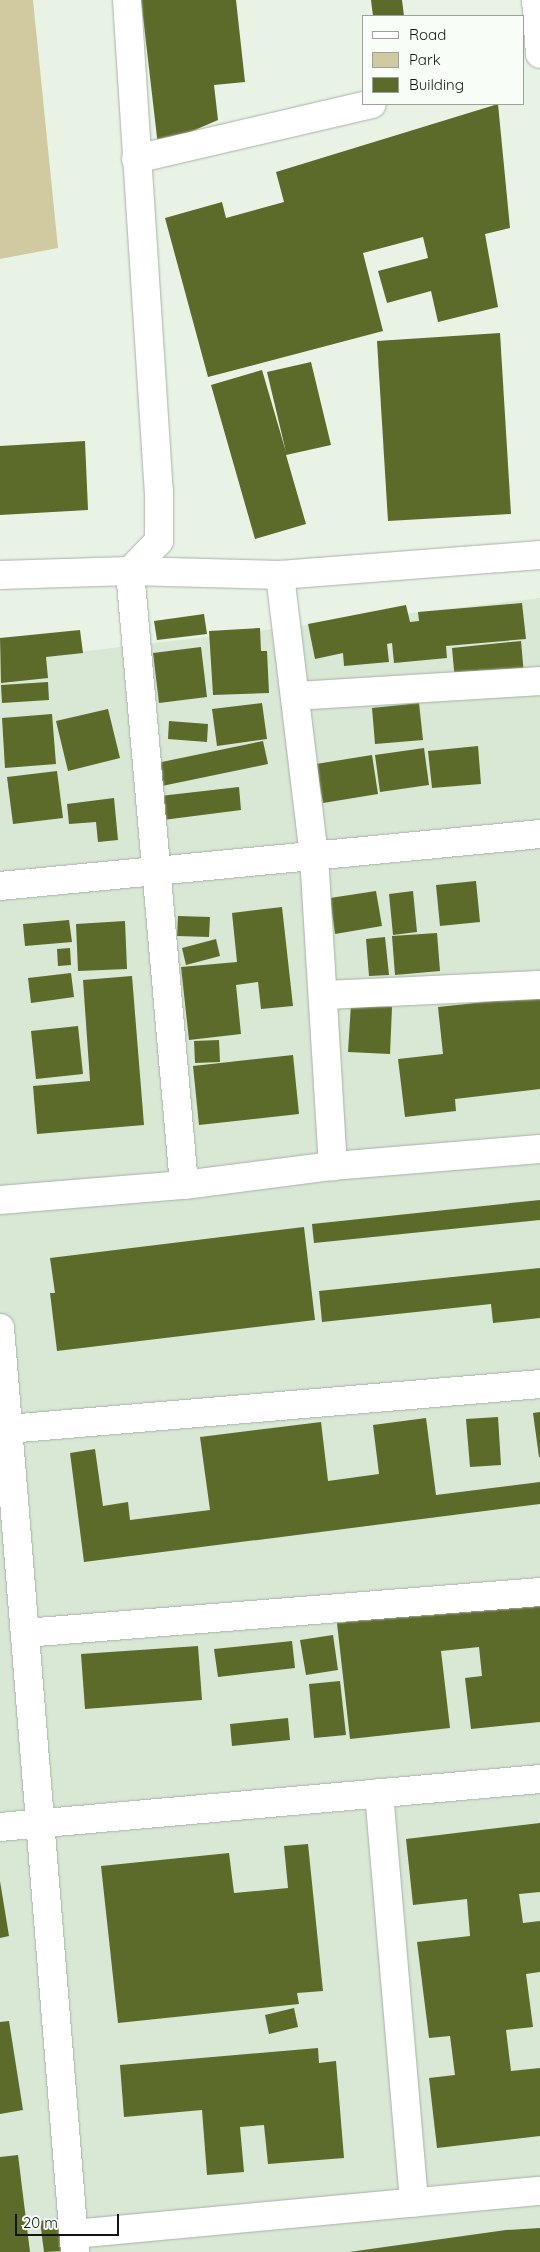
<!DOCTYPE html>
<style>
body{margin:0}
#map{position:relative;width:540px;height:2252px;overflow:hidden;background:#e8f3e6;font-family:Quicksand,sans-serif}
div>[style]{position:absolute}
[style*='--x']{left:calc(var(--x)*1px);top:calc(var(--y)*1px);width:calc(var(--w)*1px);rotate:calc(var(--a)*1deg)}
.built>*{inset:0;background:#d8e8d5}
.green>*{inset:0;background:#d1caa0}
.building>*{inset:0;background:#5c6a2a}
.roads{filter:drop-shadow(0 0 1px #a7b1a5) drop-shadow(0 0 1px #a7b1a5)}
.minor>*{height:28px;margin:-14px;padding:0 14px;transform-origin:14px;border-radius:14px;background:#fff}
span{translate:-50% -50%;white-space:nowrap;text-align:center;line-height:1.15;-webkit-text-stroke:5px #f8fef7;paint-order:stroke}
.legend{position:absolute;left:362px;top:15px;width:162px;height:90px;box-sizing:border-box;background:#f8fef7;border:1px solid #9ca19b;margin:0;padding:6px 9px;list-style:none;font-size:15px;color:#121511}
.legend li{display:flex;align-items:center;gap:10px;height:25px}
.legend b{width:25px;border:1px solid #9ca19b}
.scale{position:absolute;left:15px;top:2214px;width:104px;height:22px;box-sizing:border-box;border:2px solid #121511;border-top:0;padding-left:6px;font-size:15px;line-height:18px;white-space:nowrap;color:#121511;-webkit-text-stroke:4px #f8fef7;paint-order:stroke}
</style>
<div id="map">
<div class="built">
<div style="clip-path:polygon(540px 598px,540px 2252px,0 2252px,0 661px)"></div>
</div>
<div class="green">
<div style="clip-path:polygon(0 0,33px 0,58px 248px,0 259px)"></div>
</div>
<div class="building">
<div style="clip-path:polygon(130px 0,236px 0,245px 82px,214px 85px,218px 120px,158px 146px,142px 8px,132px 9px)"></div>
<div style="clip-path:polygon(371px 0,402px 0,404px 16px,373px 16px)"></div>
<div style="clip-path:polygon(498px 104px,510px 228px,485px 234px,498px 307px,438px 322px,431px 291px,387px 303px,378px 271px,428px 258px,423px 237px,363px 253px,383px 331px,208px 377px,165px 218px,222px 202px,226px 218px,284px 202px,276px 172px)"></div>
<div style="clip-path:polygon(500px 333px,511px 514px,388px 521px,377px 341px)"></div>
<div style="clip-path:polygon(311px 362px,331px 445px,286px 455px,306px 524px,255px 539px,211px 385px,262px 370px,286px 452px,267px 372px)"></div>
<div style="clip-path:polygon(85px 441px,88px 510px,0 515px,0 446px)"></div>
<div style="clip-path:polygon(522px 603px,526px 639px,446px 646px,447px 658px,394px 663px,392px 643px,387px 644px,389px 662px,344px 666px,343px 653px,315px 659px,308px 624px,406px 605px,410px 622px,419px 621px,418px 612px)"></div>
<div style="clip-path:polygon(204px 614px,207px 634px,157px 640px,154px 621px)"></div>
<div style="clip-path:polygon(260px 628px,261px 651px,267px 651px,269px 693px,213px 695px,209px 631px)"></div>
<div style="clip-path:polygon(80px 630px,83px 653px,46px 657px,48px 678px,1px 683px,0 638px)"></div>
<div style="clip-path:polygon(521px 641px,524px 675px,455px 681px,452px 648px)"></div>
<div style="clip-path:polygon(201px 647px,207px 697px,159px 703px,153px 653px)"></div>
<div style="clip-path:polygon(48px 682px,49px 700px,2px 703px,1px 685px)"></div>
<div style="clip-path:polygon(262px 703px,267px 739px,217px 746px,212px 709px)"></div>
<div style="clip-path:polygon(419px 703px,423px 740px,375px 744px,372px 708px)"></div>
<div style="clip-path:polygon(108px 709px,120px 758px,68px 771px,56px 721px)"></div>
<div style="clip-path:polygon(52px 714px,56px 764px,5px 768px,2px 718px)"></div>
<div style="clip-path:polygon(169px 721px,208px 724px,207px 742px,168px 739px)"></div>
<div style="clip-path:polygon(263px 741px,268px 764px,157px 787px,152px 764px)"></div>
<div style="clip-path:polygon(478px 746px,481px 784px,432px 788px,428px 751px)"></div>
<div style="clip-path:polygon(424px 748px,429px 785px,380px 792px,375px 755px)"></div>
<div style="clip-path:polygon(372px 755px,378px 794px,323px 803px,316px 764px)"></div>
<div style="clip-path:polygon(57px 771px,63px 818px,13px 824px,7px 777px)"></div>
<div style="clip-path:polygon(239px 787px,241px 810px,163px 820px,160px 796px)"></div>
<div style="clip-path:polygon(114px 798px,118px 840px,98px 842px,96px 822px,69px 824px,67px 804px)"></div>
<div style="clip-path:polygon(476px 881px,480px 922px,440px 926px,436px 885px)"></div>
<div style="clip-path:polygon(376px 891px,382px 926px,335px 934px,330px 898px)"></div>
<div style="clip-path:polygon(413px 891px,417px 932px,393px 935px,389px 894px)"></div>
<div style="clip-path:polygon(282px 907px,293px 1006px,261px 1009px,258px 982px,236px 985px,241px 1034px,189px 1040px,181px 967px,237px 962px,232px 913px)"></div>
<div style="clip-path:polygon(178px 916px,210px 917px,209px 937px,177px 936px)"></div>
<div style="clip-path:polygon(69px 920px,72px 942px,25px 946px,23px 924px)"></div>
<div style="clip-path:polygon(125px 921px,127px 969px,78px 971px,76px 924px)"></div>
<div style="clip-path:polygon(437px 933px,440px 971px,395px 975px,392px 936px)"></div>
<div style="clip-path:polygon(385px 937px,389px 975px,369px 976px,366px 939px)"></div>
<div style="clip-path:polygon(216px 939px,220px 956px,186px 965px,182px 948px)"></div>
<div style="clip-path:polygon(70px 948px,71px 965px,58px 966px,57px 949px)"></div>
<div style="clip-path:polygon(71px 973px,74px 997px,31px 1003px,28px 978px)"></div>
<div style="clip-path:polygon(132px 976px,144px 1125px,37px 1134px,33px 1086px,90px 1081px,83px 980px)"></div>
<div style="clip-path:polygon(540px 996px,540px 1089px,455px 1099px,456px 1111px,405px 1117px,398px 1059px,443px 1054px,438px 1007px)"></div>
<div style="clip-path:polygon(351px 1004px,392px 1007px,390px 1054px,348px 1052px)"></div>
<div style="clip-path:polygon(78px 1026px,83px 1074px,36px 1079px,31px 1031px)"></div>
<div style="clip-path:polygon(219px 1040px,220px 1062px,195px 1063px,194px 1041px)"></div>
<div style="clip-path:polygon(293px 1055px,299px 1114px,199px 1125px,193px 1066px)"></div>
<div style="clip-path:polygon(540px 1200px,540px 1220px,314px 1243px,312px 1224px)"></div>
<div style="clip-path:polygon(304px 1227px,315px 1320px,57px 1351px,50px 1293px,55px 1293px,50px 1258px)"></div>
<div style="clip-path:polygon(540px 1268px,540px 1318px,493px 1323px,491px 1304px,322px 1322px,319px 1291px)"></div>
<div style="clip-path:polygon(540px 1412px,540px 1457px,539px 1457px,533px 1413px)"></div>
<div style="clip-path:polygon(498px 1417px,501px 1465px,470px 1467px,466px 1419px)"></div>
<div style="clip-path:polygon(426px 1418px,436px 1495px,540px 1482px,540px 1504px,84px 1562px,70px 1453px,95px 1449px,103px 1506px,128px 1502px,130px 1520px,210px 1510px,200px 1437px,321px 1422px,328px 1481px,379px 1474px,373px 1425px)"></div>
<div style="clip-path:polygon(540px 1599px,540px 1722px,471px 1729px,465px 1678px,482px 1676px,479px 1647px,441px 1651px,450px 1728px,350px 1739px,337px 1623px)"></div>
<div style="clip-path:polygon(333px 1635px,338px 1670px,306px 1675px,300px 1640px)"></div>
<div style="clip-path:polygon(292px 1641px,295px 1668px,218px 1677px,214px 1649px)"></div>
<div style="clip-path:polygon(198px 1646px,202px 1700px,85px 1709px,81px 1654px)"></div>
<div style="clip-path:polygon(340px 1681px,346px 1735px,314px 1738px,309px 1684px)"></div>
<div style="clip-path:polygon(288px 1718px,290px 1740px,232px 1746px,230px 1724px)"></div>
<div style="clip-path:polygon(540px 1823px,540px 1892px,519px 1894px,523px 1923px,540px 1921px,540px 1972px,526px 1974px,533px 2027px,506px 2030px,511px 2071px,540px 2068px,540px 2136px,437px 2148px,429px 2078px,455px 2075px,450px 2036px,429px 2038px,417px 1942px,470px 1936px,467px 1899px,413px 1905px,406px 1839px)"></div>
<div style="clip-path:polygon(308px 1844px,323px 1991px,297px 1993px,299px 2004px,118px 2023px,101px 1866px,229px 1853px,234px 1893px,288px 1888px,284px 1846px)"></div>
<div style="clip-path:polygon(0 1881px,9px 1936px,0 1938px)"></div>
<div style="clip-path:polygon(294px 2008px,298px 2027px,269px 2034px,265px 2015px)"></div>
<div style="clip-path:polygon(9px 2021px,23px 2110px,0 2114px,0 2022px)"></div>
<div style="clip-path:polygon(318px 2048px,319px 2063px,336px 2061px,344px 2158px,268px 2164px,264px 2125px,240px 2127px,244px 2172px,207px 2175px,202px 2110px,124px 2117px,120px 2065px)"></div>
<div style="clip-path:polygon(18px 2155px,30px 2252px,0 2252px,0 2157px)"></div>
<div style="clip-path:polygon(59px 2218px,64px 2251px,44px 2252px,40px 2221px)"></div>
<div style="clip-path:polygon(540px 2228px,540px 2252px,349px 2252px,506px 2230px)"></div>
</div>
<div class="roads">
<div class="minor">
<div style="--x:127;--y:0;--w:492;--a:86.3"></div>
<div style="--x:159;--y:491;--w:50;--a:90"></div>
<div style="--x:159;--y:541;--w:42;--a:134"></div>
<div style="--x:130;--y:571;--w:616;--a:84.97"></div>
<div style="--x:536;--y:0;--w:54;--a:85.8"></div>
<div style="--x:136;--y:159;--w:242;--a:-13.1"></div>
<div style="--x:0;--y:575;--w:130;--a:-1.8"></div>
<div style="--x:130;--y:571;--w:150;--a:1.5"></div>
<div style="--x:280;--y:575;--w:261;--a:-4.4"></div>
<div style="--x:280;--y:575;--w:283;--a:83.1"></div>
<div style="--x:314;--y:856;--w:311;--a:86.5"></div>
<div style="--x:295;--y:696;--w:245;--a:-3.5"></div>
<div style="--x:0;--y:886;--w:542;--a:-5.5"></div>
<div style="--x:324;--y:995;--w:216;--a:-2.7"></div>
<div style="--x:0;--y:1200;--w:185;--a:-4.7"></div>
<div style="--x:184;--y:1185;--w:150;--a:-7.3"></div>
<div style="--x:333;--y:1166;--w:208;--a:-4.7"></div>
<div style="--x:0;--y:1328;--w:927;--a:85.36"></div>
<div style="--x:8;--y:1429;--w:534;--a:-4.83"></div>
<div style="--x:25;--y:1633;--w:517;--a:-4.55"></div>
<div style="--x:379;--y:1793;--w:411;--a:85.1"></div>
<div style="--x:0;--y:1827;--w:542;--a:-5.08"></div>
<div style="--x:74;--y:2234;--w:468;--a:-5.3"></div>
</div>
</div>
<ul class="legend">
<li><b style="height:6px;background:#fff"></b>Road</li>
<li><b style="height:14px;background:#d1caa0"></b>Park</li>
<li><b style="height:14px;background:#5c6a2a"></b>Building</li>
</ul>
<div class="scale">20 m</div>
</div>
